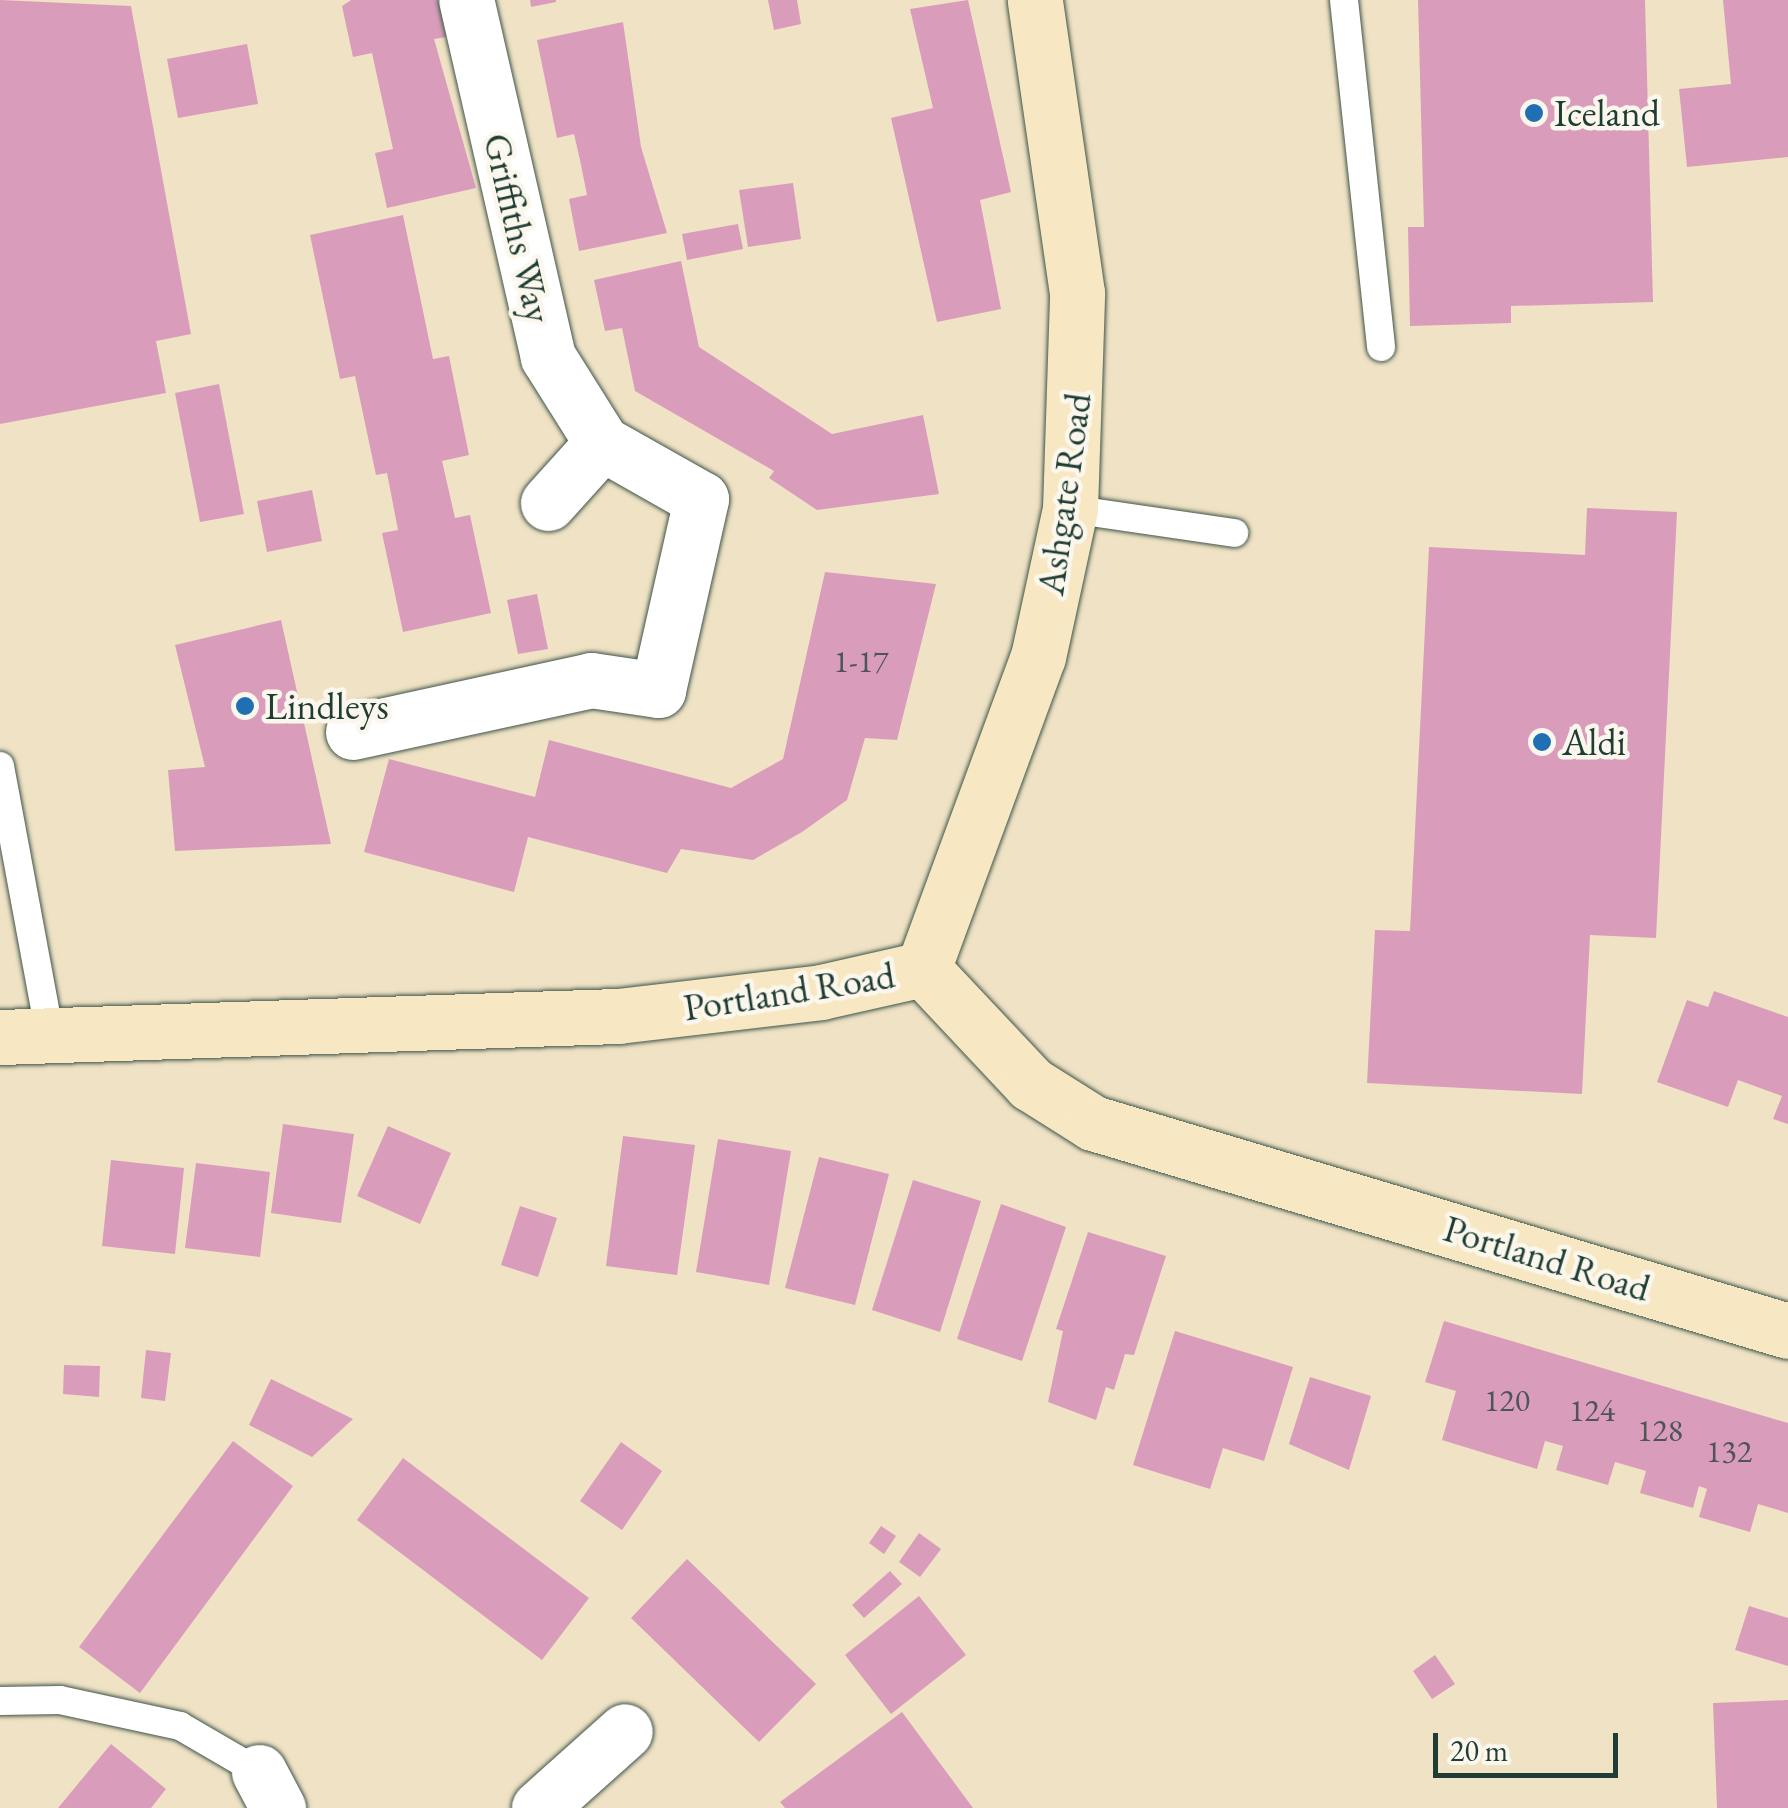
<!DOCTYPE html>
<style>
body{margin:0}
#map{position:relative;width:1788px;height:1808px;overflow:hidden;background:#f0e2c5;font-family:"EB Garamond",serif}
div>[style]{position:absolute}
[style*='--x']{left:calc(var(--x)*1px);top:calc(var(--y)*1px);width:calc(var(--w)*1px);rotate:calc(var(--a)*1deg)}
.building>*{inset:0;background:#d99dbb}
.roads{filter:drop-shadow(0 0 2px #3e564a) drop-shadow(0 0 2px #3e564a)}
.lane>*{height:28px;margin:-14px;padding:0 14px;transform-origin:14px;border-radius:14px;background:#fff}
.street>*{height:55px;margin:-27.5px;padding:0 27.5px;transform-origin:27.5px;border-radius:27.5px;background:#fff}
.secondary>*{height:55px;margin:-27.5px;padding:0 27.5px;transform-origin:27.5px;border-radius:27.5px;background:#f7e8c3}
.dots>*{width:28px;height:28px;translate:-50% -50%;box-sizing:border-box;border:5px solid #fbf7ec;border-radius:50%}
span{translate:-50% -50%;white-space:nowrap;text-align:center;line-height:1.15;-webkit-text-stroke:9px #fbf7ec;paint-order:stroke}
.number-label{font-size:32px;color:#4e5556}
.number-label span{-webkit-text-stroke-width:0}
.poi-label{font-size:38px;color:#1f3d34}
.left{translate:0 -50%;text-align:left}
.street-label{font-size:38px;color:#1f3d34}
.scale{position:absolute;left:1433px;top:1733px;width:185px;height:45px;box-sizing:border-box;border:5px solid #1f3d34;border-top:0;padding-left:12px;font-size:30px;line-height:35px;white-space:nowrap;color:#1f3d34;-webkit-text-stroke:8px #fbf7ec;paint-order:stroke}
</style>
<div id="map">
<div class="building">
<div style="clip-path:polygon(0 0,131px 6px,191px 334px,156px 341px,166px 393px,0 424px)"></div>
<div style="clip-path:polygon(351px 0,438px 0,446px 37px,434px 39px,476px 188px,387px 208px,375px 153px,393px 149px,372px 53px,353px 57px,342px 6px)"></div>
<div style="clip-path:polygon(530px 0,556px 0,556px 2px,531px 7px)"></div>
<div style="clip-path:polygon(768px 0,797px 0,801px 24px,774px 30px)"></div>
<div style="clip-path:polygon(968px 0,1011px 192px,980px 200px,1001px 309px,937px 322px,891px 118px,933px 108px,910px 9px)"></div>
<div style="clip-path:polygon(1418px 0,1645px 0,1653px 302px,1511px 306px,1511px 323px,1410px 326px,1408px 227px,1424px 227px)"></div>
<div style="clip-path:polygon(1723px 0,1788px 0,1788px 157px,1687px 167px,1679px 89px,1731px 84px)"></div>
<div style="clip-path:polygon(623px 22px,641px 147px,667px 233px,579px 251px,569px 199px,587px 195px,580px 160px,574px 134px,557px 138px,537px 40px)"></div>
<div style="clip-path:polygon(247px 44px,258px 104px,178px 118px,167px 59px)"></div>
<div style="clip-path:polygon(793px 183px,801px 239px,748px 247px,739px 190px)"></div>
<div style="clip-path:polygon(403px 215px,433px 359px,449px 356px,469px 455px,442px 461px,455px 518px,470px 515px,491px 613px,403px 632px,382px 533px,398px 530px,387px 473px,376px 475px,355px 376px,340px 379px,310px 235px)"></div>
<div style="clip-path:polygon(738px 224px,743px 249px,687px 260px,682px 234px)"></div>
<div style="clip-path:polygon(681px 261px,699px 347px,832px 434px,923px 415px,939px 494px,817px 510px,769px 478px,774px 471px,635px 391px,622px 328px,605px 331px,594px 280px)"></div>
<div style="clip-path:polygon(219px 384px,244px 514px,200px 522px,175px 393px)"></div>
<div style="clip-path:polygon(312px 490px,322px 541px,267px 552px,257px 501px)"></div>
<div style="clip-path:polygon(1587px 508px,1677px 512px,1656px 938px,1590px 935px,1582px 1094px,1367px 1083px,1375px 930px,1410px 931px,1429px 547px,1585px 555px)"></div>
<div style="clip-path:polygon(825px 572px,936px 584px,897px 740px,865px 738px,847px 800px,802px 832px,753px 860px,681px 849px,667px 873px,528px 837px,514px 892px,364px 852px,389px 759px,535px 797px,549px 740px,731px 788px,783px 759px)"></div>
<div style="clip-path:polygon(537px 594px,548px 649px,518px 654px,507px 600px)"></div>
<div style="clip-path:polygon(281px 620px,331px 844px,175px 851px,168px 770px,205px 767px,175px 645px)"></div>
<div style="clip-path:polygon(1714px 991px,1788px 1017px,1788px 1124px,1773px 1119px,1782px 1096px,1738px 1080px,1728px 1107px,1657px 1082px,1687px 1000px,1708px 1007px)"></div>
<div style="clip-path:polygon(283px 1124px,354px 1134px,341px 1223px,271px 1213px)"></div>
<div style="clip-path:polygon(388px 1126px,451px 1153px,420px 1224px,357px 1196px)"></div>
<div style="clip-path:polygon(623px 1136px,695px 1145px,677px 1275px,606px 1266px)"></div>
<div style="clip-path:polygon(718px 1139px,791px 1151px,769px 1285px,696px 1272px)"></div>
<div style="clip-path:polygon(819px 1157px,889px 1174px,855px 1305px,785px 1288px)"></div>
<div style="clip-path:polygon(111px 1160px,184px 1168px,175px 1254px,102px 1246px)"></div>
<div style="clip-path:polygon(196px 1163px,270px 1172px,260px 1257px,185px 1248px)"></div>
<div style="clip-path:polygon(913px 1180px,981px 1201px,940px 1332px,872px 1310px)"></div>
<div style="clip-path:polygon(1001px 1204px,1066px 1227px,1022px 1361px,957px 1339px)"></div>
<div style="clip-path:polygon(520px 1206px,557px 1218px,538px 1277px,501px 1265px)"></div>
<div style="clip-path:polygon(1088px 1232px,1166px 1256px,1134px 1355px,1125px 1354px,1114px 1390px,1106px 1387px,1096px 1420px,1048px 1402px,1063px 1331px,1056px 1329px)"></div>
<div style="clip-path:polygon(1444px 1321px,1788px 1423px,1788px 1513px,1758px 1504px,1750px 1532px,1699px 1517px,1707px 1489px,1699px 1486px,1693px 1508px,1640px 1493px,1646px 1471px,1615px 1462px,1608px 1485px,1556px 1470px,1563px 1446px,1545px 1441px,1537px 1469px,1442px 1440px,1456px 1391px,1425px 1382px)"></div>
<div style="clip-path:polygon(1175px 1331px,1293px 1367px,1264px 1461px,1223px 1448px,1210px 1489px,1133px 1465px)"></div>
<div style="clip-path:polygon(146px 1350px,171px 1353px,165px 1401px,141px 1398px)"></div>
<div style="clip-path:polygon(64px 1365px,100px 1366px,99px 1397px,63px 1394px)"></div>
<div style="clip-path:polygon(1310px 1377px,1371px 1396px,1349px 1470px,1289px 1444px)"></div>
<div style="clip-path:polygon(271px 1379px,353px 1419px,312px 1457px,249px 1425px)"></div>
<div style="clip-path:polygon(233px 1441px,293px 1486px,140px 1693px,79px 1647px)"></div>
<div style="clip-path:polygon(621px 1442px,662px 1471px,622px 1530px,580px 1501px)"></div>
<div style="clip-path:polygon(403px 1458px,589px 1598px,542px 1660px,357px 1520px)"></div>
<div style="clip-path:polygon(881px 1526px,896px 1536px,884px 1554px,869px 1543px)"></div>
<div style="clip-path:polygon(919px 1533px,941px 1549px,920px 1577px,899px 1562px)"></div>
<div style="clip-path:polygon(687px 1559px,816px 1684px,759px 1742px,631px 1618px)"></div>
<div style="clip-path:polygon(890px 1571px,902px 1584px,864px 1618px,852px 1605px)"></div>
<div style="clip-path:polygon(919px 1596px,966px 1655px,891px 1714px,845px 1655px)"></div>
<div style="clip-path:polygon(1749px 1606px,1788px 1618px,1788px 1666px,1735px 1650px)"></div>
<div style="clip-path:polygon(1435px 1655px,1455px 1684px,1432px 1699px,1413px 1671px)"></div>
<div style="clip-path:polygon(1788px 1700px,1788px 1808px,1717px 1808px,1713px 1703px)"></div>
<div style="clip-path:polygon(902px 1712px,973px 1808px,785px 1808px,780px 1802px)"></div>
<div style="clip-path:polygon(111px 1744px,166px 1789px,151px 1808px,58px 1808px)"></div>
</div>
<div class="roads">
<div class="lane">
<div style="--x:1344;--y:0;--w:349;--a:83.9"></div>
<div style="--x:1070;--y:509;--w:166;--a:8.3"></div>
<div style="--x:0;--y:766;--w:279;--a:79.5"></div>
<div style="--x:0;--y:1701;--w:60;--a:-1"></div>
<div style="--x:60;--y:1700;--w:123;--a:12.2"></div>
<div style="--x:180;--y:1726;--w:91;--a:30.2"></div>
</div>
<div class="street">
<div style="--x:548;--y:503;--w:81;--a:-48"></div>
<div style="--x:353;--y:732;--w:244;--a:-12.3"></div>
<div style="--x:591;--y:680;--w:68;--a:8.5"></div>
<div style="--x:658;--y:690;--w:196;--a:-77.3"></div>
<div style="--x:701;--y:499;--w:114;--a:-150.5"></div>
<div style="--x:602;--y:443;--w:102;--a:-122.1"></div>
<div style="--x:548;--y:357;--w:366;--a:-102.9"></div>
<div style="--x:259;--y:1772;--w:41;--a:62.2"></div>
<div style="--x:539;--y:1808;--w:115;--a:-41.8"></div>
</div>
<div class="secondary">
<div style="--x:923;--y:969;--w:333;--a:-69.8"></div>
<div style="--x:1038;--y:657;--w:151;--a:-77.8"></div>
<div style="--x:1070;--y:509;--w:216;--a:-88.1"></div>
<div style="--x:1077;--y:293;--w:296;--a:-98.2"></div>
<div style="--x:923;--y:969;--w:158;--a:46.8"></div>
<div style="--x:1031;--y:1084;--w:73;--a:32.2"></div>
<div style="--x:1093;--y:1123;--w:725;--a:16.66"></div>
<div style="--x:0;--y:1037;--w:618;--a:-1.95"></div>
<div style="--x:618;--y:1016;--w:204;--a:-6.7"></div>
<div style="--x:821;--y:992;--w:105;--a:-12.7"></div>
</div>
</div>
<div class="dots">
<div style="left:1534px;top:113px;background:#1f6fb2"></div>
<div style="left:245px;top:706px;background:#1f6fb2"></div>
<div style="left:1542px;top:742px;background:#1f6fb2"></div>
</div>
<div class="number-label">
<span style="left:861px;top:661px">1-17</span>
<span style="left:1507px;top:1400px">120</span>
<span style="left:1592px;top:1410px">124</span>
<span style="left:1660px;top:1430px">128</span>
<span style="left:1729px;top:1451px">132</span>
</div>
<div class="poi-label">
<span class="left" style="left:1554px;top:113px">Iceland</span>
<span class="left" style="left:265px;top:706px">Lindleys</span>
<span class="left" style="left:1562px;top:742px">Aldi</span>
</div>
<div class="street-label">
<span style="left:518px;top:228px;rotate:77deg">Griffiths Way</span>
<span style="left:1064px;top:494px;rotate:-82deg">Ashgate Road</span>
<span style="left:789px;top:991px;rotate:-9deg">Portland Road</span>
<span style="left:1547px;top:1258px;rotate:17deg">Portland Road</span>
</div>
<div class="scale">20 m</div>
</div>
